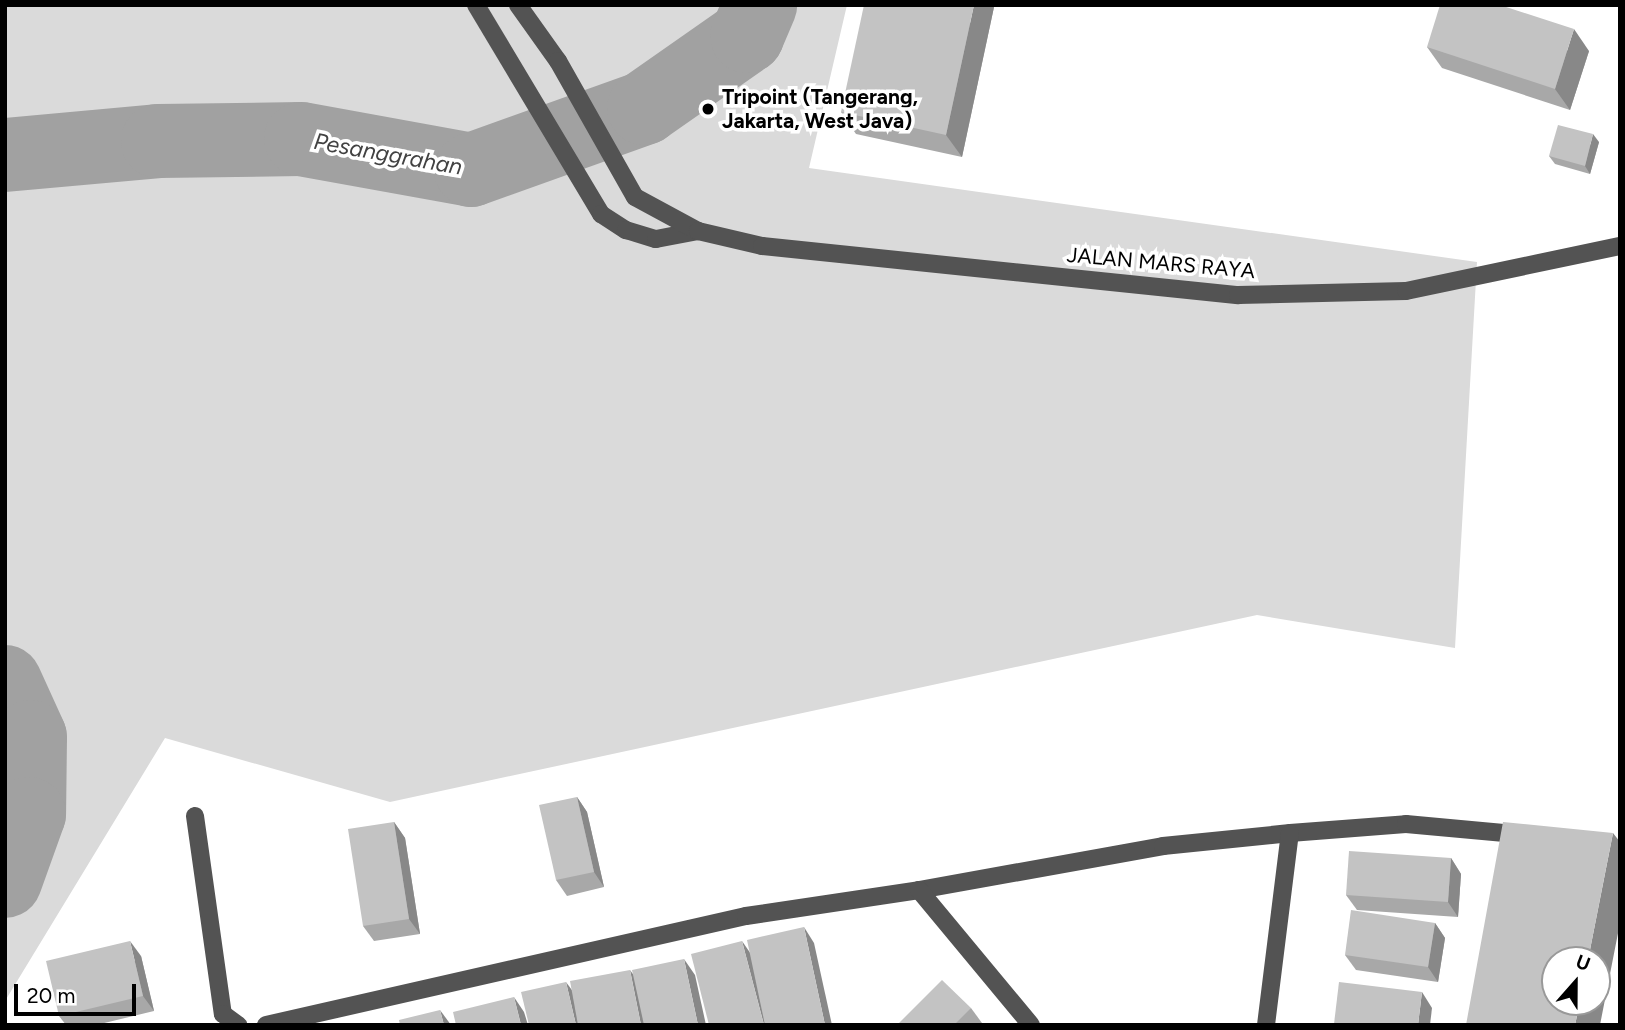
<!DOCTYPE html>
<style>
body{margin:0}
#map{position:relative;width:1625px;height:1030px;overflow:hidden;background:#fff;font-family:Figtree,sans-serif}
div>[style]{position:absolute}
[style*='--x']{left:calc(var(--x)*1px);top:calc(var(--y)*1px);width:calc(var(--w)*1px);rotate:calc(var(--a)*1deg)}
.green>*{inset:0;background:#dadada}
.river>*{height:74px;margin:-37px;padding:0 37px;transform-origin:37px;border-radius:37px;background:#a1a1a1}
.minor>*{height:18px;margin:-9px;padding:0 9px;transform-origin:9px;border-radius:9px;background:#535353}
.wall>*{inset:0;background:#a8a8a8}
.shaded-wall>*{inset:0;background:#888}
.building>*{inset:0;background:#c3c3c3}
.dots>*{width:19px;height:19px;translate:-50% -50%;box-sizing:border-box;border:4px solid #fff;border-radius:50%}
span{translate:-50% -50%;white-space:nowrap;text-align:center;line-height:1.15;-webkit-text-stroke:7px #fff;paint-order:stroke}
.poi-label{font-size:21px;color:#000;font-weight:700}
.left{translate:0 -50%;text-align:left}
.street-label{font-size:21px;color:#000}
.water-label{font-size:23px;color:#424242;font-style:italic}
.frame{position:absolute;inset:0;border:7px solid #000;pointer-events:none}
.north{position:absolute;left:1541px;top:946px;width:70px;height:70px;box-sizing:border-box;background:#fff;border:2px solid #999;border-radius:50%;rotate:21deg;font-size:19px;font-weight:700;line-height:28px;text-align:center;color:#000}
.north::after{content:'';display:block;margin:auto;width:24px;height:32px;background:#000;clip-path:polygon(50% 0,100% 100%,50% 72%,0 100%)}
.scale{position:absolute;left:14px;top:984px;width:122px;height:32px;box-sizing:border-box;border:4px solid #000;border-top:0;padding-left:9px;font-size:21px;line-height:24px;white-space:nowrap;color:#000;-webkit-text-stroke:5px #fff;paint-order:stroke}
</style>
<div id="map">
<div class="green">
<div style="clip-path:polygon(5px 5px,847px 5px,809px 168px,1477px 262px,1455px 648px,1257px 615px,390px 802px,165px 738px,5px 1001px)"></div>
</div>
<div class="river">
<div style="--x:5;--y:155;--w:154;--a:-5.2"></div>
<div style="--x:158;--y:141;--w:143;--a:-0.8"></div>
<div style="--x:301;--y:139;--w:173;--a:10.3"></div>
<div style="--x:471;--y:170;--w:184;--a:-19.7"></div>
<div style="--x:644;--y:108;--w:126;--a:-35"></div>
<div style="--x:747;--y:36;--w:34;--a:-67"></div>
<div style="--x:5;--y:682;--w:60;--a:65.6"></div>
<div style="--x:30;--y:737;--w:77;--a:90.7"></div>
<div style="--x:29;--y:814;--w:71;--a:109.7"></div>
</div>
<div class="minor">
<div style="--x:476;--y:5;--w:244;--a:59.1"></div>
<div style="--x:601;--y:214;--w:30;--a:33"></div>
<div style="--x:626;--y:230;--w:31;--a:17"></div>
<div style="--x:656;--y:239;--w:43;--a:-10.8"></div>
<div style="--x:518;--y:5;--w:69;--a:54.5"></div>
<div style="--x:558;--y:61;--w:156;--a:60.5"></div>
<div style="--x:635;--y:197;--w:72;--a:28.4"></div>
<div style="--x:698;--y:231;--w:66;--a:13.2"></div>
<div style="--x:762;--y:246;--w:479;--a:5.9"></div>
<div style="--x:1238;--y:295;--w:168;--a:-1.4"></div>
<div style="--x:1406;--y:291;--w:219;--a:-11.9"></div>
<div style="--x:195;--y:816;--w:200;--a:82"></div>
<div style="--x:223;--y:1014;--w:19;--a:36"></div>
<div style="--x:919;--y:890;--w:248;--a:-10.2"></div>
<div style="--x:1163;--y:846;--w:128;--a:-5.8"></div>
<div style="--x:1290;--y:833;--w:116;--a:-4.4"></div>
<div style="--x:1406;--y:824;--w:121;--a:5.2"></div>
<div style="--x:266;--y:1025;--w:492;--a:-12.8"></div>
<div style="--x:746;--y:916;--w:175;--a:-8.5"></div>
<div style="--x:919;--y:890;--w:175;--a:50.3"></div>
<div style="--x:1266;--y:1025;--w:193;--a:-82.9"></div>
</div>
<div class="wall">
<div style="clip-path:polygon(994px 7px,962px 157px,856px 134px,841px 112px)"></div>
<div style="clip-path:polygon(1427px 47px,1589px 51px,1570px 110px,1442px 68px)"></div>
<div style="clip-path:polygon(1599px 142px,1590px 174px,1555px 164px,1549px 156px)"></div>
<div style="clip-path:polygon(577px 797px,587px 812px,604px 887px,567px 896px,556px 880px)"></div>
<div style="clip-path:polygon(394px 822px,405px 838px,420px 934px,374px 941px,363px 926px)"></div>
<div style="clip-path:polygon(1451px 858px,1461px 874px,1458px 917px,1357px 910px,1346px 895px)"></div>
<div style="clip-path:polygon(1435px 923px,1445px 938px,1438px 982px,1356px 970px,1345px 955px)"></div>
<div style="clip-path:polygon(141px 956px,154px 1011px,96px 1025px,66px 1025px,59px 1016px)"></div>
<div style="clip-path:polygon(971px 1008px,982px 1023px,980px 1025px,897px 1025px)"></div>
</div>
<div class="shaded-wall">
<div style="clip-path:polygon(974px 5px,993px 5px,994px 7px,962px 157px,946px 135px)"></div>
<div style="clip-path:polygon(1574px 29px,1589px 51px,1570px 110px,1555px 89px)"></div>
<div style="clip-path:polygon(1593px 134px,1599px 142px,1590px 174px,1585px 166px)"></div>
<div style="clip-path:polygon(577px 797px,587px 812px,604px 887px,594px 872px)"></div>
<div style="clip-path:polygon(394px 822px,405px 838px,420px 934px,409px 919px)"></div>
<div style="clip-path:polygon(1613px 833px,1620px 842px,1620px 923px,1600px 1025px,1575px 1025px,1580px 1002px,1597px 1002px,1597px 960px,1588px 960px)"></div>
<div style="clip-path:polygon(1451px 858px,1461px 874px,1458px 917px,1448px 902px)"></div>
<div style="clip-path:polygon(1435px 923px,1445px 938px,1438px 982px,1428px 967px)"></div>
<div style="clip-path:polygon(804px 927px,814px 943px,832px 1025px,825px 1025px)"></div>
<div style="clip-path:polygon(130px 941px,141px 956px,154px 1011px,143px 996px)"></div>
<div style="clip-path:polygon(742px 941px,753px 957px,771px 1025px,764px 1025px)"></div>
<div style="clip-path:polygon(684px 959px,695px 975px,706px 1025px,698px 1025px)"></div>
<div style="clip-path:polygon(630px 970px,641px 985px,649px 1025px,641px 1025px)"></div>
<div style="clip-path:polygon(566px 982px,577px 997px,583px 1025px,576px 1025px)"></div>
<div style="clip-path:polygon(1422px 992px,1432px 1008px,1430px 1025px,1418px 1025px)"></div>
<div style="clip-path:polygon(514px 997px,524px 1012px,528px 1025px,521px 1025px)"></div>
<div style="clip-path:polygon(440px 1010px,451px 1025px,444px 1025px)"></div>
</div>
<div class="building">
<div style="clip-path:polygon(864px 5px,974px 5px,946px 135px,841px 112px)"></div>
<div style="clip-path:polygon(1440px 5px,1500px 5px,1574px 29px,1555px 89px,1427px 47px)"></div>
<div style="clip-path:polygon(1558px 125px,1593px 134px,1585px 166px,1549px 156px)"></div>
<div style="clip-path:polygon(577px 797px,594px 872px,556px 880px,539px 805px)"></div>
<div style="clip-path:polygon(394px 822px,409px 919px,363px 926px,348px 829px)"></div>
<div style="clip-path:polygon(1503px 822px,1613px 833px,1588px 960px,1555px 960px,1555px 1002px,1580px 1002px,1575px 1025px,1466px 1025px)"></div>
<div style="clip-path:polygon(1349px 851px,1451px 858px,1448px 902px,1346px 895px)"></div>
<div style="clip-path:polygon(1351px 910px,1435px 923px,1428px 967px,1345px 955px)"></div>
<div style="clip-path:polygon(804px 927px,825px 1025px,765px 1025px,747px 940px)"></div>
<div style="clip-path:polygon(130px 941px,143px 996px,59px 1016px,46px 961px)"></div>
<div style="clip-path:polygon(742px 941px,764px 1025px,709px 1025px,691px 954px)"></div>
<div style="clip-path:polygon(684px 959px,698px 1025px,644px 1025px,632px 970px)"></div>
<div style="clip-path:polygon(630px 970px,641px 1025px,578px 1025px,570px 981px)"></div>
<div style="clip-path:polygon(942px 980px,971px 1008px,954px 1025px,897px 1025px)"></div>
<div style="clip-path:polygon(566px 982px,576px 1025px,529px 1025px,521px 992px)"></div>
<div style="clip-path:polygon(1339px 982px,1422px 992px,1418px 1025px,1334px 1024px)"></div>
<div style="clip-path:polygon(514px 997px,521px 1025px,456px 1025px,453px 1012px)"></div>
<div style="clip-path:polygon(440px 1010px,444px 1025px,400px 1025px,399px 1020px)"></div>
</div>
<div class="dots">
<div style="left:708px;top:109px;background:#000"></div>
</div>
<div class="poi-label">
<span class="left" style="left:722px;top:109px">Tripoint (Tangerang,<br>Jakarta, West Java)</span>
</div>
<div class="street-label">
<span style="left:1161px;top:263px;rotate:5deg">JALAN MARS RAYA</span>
</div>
<div class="water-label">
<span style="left:388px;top:154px;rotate:10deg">Pesanggrahan</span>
</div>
<div class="frame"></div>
<div class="north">U</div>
<div class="scale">20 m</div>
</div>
